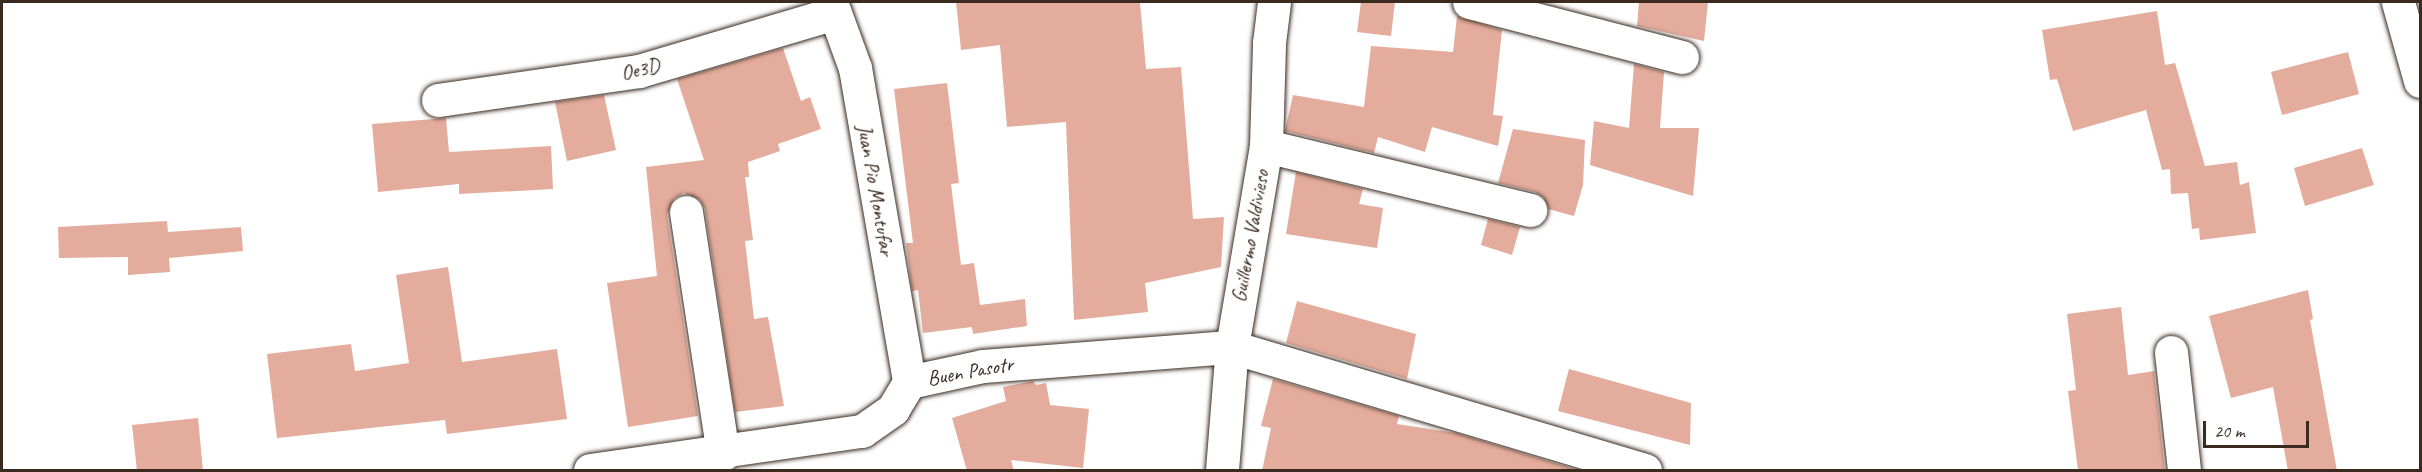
<!DOCTYPE html>
<style>
body{margin:0}
#map{position:relative;width:2422px;height:472px;overflow:hidden;background:#fff;font-family:Caveat,sans-serif}
div>[style]{position:absolute}
[style*='--x']{left:calc(var(--x)*1px);top:calc(var(--y)*1px);width:calc(var(--w)*1px);rotate:calc(var(--a)*1deg)}
.building>*{inset:0;background:#e4ac9c}
.roads{filter:drop-shadow(0 0 2px #3b2a1e) drop-shadow(0 0 2px #3b2a1e)}
.minor>*{height:33px;margin:-16.5px;padding:0 16.5px;transform-origin:16.5px;border-radius:16.5px;background:#fff}
span{translate:-50% -50%;white-space:nowrap;text-align:center;line-height:1.15;-webkit-text-stroke:4.5px #fff;paint-order:stroke}
.street-label{font-size:21px;color:#3b2a1e}
.frame{position:absolute;inset:0;border:3px solid #3b2a1e;pointer-events:none}
.scale{position:absolute;left:2203px;top:421px;width:106px;height:27px;box-sizing:border-box;border:3px solid #3b2a1e;border-top:0;padding-left:8px;font-size:18px;line-height:21px;white-space:nowrap;color:#3b2a1e;-webkit-text-stroke:4px #fff;paint-order:stroke}
</style>
<div id="map">
<div class="building">
<div style="clip-path:polygon(956px 2px,1140px 2px,1146px 69px,1181px 67px,1193px 219px,1224px 217px,1221px 267px,1145px 283px,1148px 312px,1074px 320px,1066px 122px,1007px 127px,1000px 45px,961px 50px)"></div>
<div style="clip-path:polygon(1361px 2px,1395px 2px,1391px 36px,1357px 32px)"></div>
<div style="clip-path:polygon(1639px 2px,1708px 2px,1704px 41px,1637px 26px)"></div>
<div style="clip-path:polygon(2157px 11px,2165px 65px,2175px 63px,2205px 166px,2237px 162px,2240px 185px,2249px 182px,2256px 233px,2200px 240px,2199px 228px,2192px 229px,2188px 193px,2171px 194px,2170px 169px,2162px 170px,2146px 110px,2073px 131px,2057px 79px,2050px 80px,2042px 30px)"></div>
<div style="clip-path:polygon(1457px 16px,1502px 30px,1493px 115px,1503px 116px,1498px 146px,1432px 127px,1425px 152px,1378px 137px,1374px 153px,1285px 131px,1293px 95px,1364px 107px,1371px 46px,1453px 52px)"></div>
<div style="clip-path:polygon(783px 48px,801px 101px,810px 97px,821px 129px,778px 144px,780px 151px,748px 162px,749px 177px,745px 177px,753px 240px,745px 241px,754px 319px,768px 317px,784px 406px,735px 412px,705px 209px,700px 200px,684px 193px,674px 198px,667px 215px,698px 416px,628px 427px,607px 283px,657px 276px,646px 167px,704px 160px,677px 79px)"></div>
<div style="clip-path:polygon(2348px 52px,2359px 94px,2282px 115px,2271px 72px)"></div>
<div style="clip-path:polygon(1634px 64px,1664px 72px,1660px 128px,1699px 128px,1693px 196px,1590px 165px,1594px 121px,1629px 128px)"></div>
<div style="clip-path:polygon(947px 83px,959px 183px,951px 184px,961px 265px,974px 263px,980px 305px,1025px 299px,1027px 326px,973px 334px,972px 327px,923px 333px,918px 290px,912px 291px,906px 243px,913px 243px,894px 89px)"></div>
<div style="clip-path:polygon(604px 95px,616px 150px,567px 161px,555px 102px)"></div>
<div style="clip-path:polygon(446px 118px,449px 152px,551px 146px,553px 189px,459px 194px,459px 184px,378px 192px,372px 124px)"></div>
<div style="clip-path:polygon(1513px 129px,1585px 140px,1583px 185px,1574px 216px,1548px 209px,1543px 197px,1535px 192px,1498px 183px)"></div>
<div style="clip-path:polygon(2362px 148px,2374px 185px,2305px 206px,2294px 168px)"></div>
<div style="clip-path:polygon(1296px 172px,1363px 189px,1359px 204px,1383px 208px,1377px 248px,1286px 234px)"></div>
<div style="clip-path:polygon(1488px 219px,1520px 227px,1512px 255px,1481px 245px)"></div>
<div style="clip-path:polygon(167px 221px,168px 232px,241px 227px,243px 251px,169px 258px,170px 272px,128px 275px,128px 257px,59px 258px,58px 227px)"></div>
<div style="clip-path:polygon(448px 267px,462px 362px,557px 349px,567px 419px,447px 434px,445px 420px,277px 438px,267px 354px,351px 344px,355px 371px,409px 363px,396px 275px)"></div>
<div style="clip-path:polygon(2308px 290px,2313px 319px,2310px 320px,2337px 471px,2288px 471px,2273px 387px,2231px 398px,2209px 316px)"></div>
<div style="clip-path:polygon(1297px 301px,1416px 334px,1407px 379px,1286px 343px)"></div>
<div style="clip-path:polygon(2121px 307px,2128px 375px,2154px 371px,2165px 471px,2078px 471px,2068px 391px,2076px 390px,2067px 314px)"></div>
<div style="clip-path:polygon(1569px 369px,1691px 403px,1690px 445px,1558px 411px)"></div>
<div style="clip-path:polygon(1273px 379px,1399px 416px,1397px 424px,1456px 433px,1581px 471px,1262px 471px,1271px 428px,1261px 426px)"></div>
<div style="clip-path:polygon(1033px 381px,1036px 385px,1046px 383px,1050px 405px,1089px 409px,1083px 468px,1011px 460px,1014px 471px,967px 471px,952px 418px,1006px 401px,1003px 387px)"></div>
<div style="clip-path:polygon(198px 418px,203px 471px,137px 471px,132px 425px)"></div>
</div>
<div class="roads">
<div class="minor">
<div style="--x:831;--y:2;--w:70;--a:70"></div>
<div style="--x:855;--y:68;--w:319;--a:80.2"></div>
<div style="--x:1469;--y:2;--w:220;--a:14.5"></div>
<div style="--x:2398;--y:2;--w:82;--a:74.4"></div>
<div style="--x:438;--y:100;--w:203;--a:-8.2"></div>
<div style="--x:639;--y:71;--w:204;--a:-16.5"></div>
<div style="--x:1266;--y:146;--w:272;--a:13.6"></div>
<div style="--x:686;--y:212;--w:245;--a:81.3"></div>
<div style="--x:2171;--y:352;--w:119;--a:83.7"></div>
<div style="--x:590;--y:470;--w:275;--a:-8.2"></div>
<div style="--x:862;--y:431;--w:38;--a:-35"></div>
<div style="--x:893;--y:409;--w:31;--a:-59"></div>
<div style="--x:909;--y:382;--w:76;--a:-12.2"></div>
<div style="--x:983;--y:366;--w:250;--a:-4.4"></div>
<div style="--x:1232;--y:347;--w:431;--a:16.6"></div>
<div style="--x:1222;--y:470;--w:123;--a:-85.4"></div>
<div style="--x:1232;--y:347;--w:204;--a:-80.4"></div>
<div style="--x:1266;--y:146;--w:103;--a:-88.3"></div>
<div style="--x:1269;--y:43;--w:41;--a:-83"></div>
</div>
</div>
<div class="street-label">
<span style="left:640px;top:69px;rotate:-13deg">Oe3D</span>
<span style="left:876px;top:190px;rotate:80deg">Juan Pio Montufar</span>
<span style="left:1250px;top:236px;rotate:-80deg">Guillermo Valdivieso</span>
<span style="left:970px;top:371px;rotate:-10deg">Buen Pasotr</span>
</div>
<div class="frame"></div>
<div class="scale">20 m</div>
</div>
